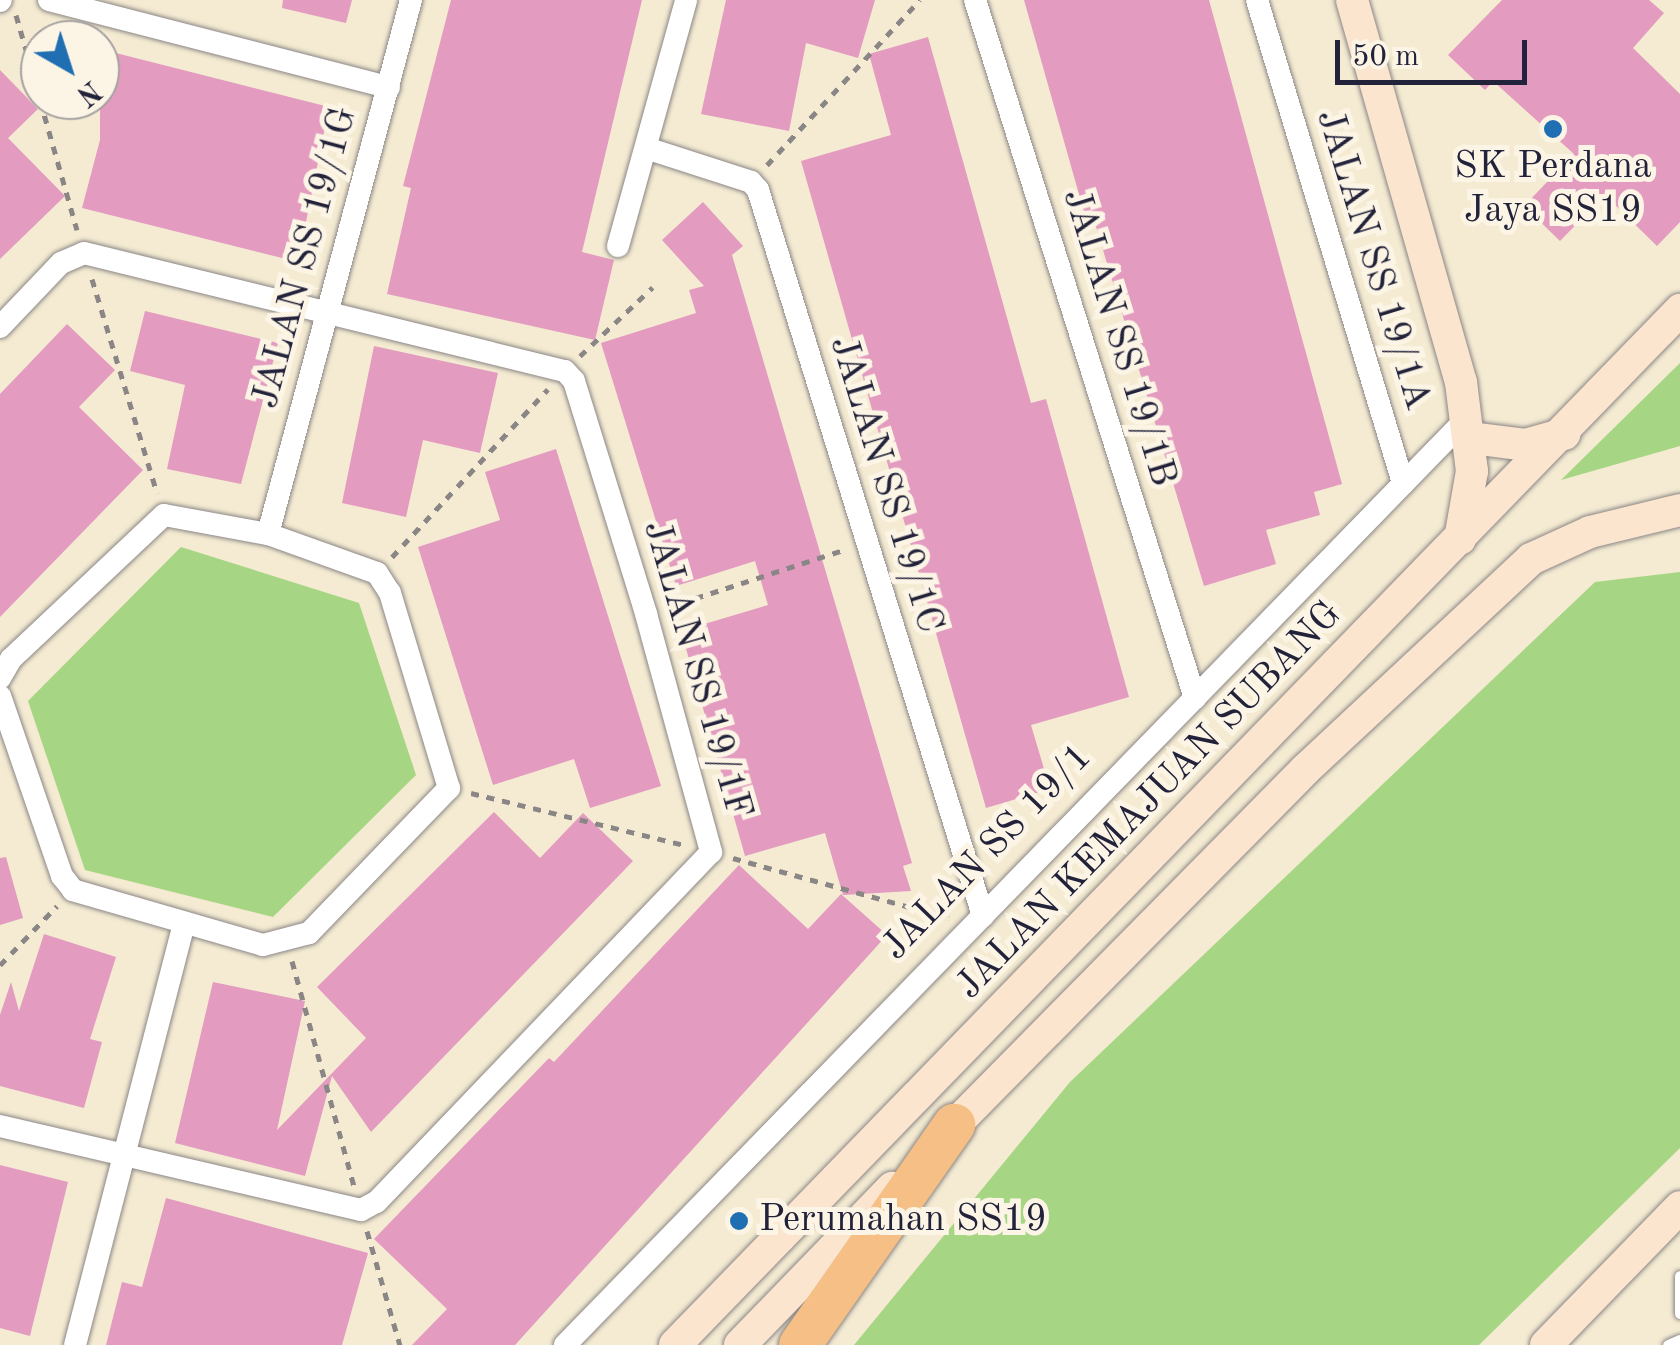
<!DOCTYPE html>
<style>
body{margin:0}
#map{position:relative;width:1680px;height:1345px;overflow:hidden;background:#f4ebd2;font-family:"Old Standard TT",serif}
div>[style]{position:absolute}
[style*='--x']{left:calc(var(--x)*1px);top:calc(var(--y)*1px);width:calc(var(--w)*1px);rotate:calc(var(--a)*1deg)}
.green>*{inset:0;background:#a6d583}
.building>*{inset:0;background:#e39bc0}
.path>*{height:5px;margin-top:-2.5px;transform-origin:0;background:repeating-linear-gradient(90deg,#8b8686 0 8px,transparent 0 16px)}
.roads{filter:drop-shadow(0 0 2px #8b8686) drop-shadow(0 0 2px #8b8686)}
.lane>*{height:11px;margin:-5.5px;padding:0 5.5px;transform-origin:5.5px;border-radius:5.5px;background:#fff}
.street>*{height:22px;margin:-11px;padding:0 11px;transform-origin:11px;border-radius:11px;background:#fff}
.secondary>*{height:32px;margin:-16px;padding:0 16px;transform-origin:16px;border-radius:16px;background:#fbe5cf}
.highway>*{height:42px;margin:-21px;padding:0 21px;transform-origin:21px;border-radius:21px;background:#f5bf86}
.dots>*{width:28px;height:28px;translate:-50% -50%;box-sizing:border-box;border:5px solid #fcf5e5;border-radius:50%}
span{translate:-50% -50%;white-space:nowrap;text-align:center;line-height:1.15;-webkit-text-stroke:10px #fcf5e5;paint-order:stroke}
.poi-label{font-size:38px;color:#22223b}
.left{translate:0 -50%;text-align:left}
.street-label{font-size:38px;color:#22223b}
.north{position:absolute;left:20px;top:20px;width:100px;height:100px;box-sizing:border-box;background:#fcf5e5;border:2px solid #a5a1a1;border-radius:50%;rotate:141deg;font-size:28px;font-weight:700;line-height:40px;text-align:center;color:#22223b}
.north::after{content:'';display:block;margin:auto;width:35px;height:45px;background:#1f6fb2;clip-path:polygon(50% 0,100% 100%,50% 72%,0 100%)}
.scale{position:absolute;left:1335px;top:40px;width:192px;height:45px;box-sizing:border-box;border:5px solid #22223b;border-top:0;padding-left:12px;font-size:30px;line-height:35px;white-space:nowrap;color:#22223b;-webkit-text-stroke:8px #fcf5e5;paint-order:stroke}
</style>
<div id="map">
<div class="green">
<div style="clip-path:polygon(1680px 363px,1680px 446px,1561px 480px)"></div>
<div style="clip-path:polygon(181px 547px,359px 603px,416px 775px,273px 917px,85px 870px,28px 701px)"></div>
<div style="clip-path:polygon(1680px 572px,1680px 1148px,1479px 1345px,854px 1345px,1070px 1082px,1595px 582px)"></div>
</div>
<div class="building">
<div style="clip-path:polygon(283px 0,352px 0,346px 23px,282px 8px)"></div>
<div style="clip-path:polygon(451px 0,642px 0,582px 252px,614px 260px,595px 340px,387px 294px,411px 188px,403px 186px)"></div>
<div style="clip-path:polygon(726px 0,875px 0,858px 58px,806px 43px,789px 131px,701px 114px)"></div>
<div style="clip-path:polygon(1024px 0,1209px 0,1342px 484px,1314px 492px,1320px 515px,1266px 530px,1276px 564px,1204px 586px,1091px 210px,1084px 212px)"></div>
<div style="clip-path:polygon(1502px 0,1649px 0,1664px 13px,1633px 48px,1680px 94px,1680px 222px,1657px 246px,1605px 195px,1560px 241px,1524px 206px,1574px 154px,1493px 81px,1485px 90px,1448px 55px)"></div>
<div style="clip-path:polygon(928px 37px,1031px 403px,1046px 399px,1129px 697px,1031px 725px,1050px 789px,986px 808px,801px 161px,891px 135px,869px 54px)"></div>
<div style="clip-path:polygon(100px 49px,329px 107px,298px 262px,82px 208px,100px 140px)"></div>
<div style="clip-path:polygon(0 70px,38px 109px,8px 138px,65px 196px,0 259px)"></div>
<div style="clip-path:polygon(703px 202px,743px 246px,732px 255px,912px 863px,903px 866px,911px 891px,843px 895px,825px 833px,745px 856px,681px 631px,768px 605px,755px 561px,676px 586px,601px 343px,696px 313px,689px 290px,704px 286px,662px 240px)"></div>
<div style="clip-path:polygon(145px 311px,278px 343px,241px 484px,167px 469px,185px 385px,130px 371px)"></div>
<div style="clip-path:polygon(67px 324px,115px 370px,79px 407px,143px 470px,0 617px,0 394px)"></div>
<div style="clip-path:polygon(374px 346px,498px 373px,480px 453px,423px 440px,406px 517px,342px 503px)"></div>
<div style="clip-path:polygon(556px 449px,661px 786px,590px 808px,574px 759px,493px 785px,418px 547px,500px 520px,485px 472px)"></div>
<div style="clip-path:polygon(494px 812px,540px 858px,583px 813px,633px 861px,371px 1132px,332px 1076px,305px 1176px,175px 1143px,213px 982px,305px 1001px,277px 1130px,366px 1038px,317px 987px)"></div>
<div style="clip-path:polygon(6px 857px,23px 918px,0 925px,0 858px)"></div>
<div style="clip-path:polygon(739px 865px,808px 929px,841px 894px,887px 935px,515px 1345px,412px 1345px,447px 1309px,374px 1239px,549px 1058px,554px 1062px)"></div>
<div style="clip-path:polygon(44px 934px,116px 957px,90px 1039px,102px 1042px,84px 1108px,0 1086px,0 1015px,11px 982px,19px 1011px)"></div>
<div style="clip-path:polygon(0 1165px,68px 1182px,30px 1336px,0 1328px)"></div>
<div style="clip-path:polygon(166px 1198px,368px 1253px,342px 1345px,106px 1345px,122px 1282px,142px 1287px)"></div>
</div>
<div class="path">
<div style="--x:16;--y:15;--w:86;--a:73.9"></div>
<div style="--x:40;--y:100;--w:135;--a:74.1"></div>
<div style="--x:767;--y:165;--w:225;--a:-47.2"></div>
<div style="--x:92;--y:279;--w:224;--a:73.1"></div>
<div style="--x:580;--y:356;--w:100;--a:-43.4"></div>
<div style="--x:392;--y:557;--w:229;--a:-47.1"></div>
<div style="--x:665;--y:608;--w:188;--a:-18"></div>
<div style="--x:471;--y:793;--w:219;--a:13.7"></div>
<div style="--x:733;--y:858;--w:224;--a:15.5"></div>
<div style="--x:292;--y:961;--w:233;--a:74.6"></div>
<div style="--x:0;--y:965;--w:82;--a:-46"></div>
<div style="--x:367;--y:1231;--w:119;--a:73.9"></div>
</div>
<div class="roads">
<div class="lane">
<div style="--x:1680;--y:1276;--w:37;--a:90"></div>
<div style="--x:1668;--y:1345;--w:13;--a:-23"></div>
</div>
<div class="street">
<div style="--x:49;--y:0;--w:351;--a:14.4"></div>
<div style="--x:975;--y:0;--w:732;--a:72.51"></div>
<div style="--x:1257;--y:0;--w:505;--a:73.18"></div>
<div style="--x:0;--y:1;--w:1;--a:-45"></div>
<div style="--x:646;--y:148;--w:110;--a:17.9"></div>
<div style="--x:751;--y:182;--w:11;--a:49"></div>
<div style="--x:758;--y:190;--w:760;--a:72.78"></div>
<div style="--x:618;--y:246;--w:255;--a:-74.5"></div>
<div style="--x:0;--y:327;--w:88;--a:-46.4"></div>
<div style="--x:61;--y:263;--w:25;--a:-23"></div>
<div style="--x:84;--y:253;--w:495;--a:13.8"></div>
<div style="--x:565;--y:371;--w:13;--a:48"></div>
<div style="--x:574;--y:381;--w:244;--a:72.8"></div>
<div style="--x:646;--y:614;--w:247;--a:74.7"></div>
<div style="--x:711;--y:852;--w:484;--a:133.7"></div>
<div style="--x:376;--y:1202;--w:17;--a:152"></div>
<div style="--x:361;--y:1210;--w:371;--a:-166.9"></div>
<div style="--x:268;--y:534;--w:553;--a:-75.01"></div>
<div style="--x:0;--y:678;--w:22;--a:-60"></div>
<div style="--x:11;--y:659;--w:210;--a:-43.3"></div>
<div style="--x:164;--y:515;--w:106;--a:10.4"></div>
<div style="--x:268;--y:534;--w:116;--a:19.7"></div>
<div style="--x:377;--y:573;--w:24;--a:57"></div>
<div style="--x:390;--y:593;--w:204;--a:73.2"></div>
<div style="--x:449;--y:788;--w:202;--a:134"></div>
<div style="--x:309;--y:933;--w:48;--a:165.4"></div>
<div style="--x:263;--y:945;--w:198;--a:-163.9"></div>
<div style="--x:73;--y:890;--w:18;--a:-128"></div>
<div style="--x:62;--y:876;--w:190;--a:-109"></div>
<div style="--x:75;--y:1345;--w:436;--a:-75.5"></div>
<div style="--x:565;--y:1345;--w:1295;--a:-45.78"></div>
</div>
<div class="secondary">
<div style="--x:1352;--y:0;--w:397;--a:74.1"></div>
<div style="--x:1461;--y:382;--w:90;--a:83"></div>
<div style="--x:1472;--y:471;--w:69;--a:100"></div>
<div style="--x:1471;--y:438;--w:55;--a:7.3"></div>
<div style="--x:1526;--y:445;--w:40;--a:-16"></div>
<div style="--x:937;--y:1143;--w:525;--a:-45.39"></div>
<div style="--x:1306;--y:769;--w:308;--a:-43"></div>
<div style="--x:1531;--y:559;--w:65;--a:-24.6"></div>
<div style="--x:1590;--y:532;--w:93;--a:-13.7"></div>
<div style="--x:675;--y:1345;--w:1443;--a:-45.84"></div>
<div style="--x:740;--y:1345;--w:219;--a:-45.9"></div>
<div style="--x:1546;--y:1345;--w:192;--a:-45.8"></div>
</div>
<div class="highway">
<div style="--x:800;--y:1345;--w:269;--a:-55"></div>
</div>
</div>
<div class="dots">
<div style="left:1553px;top:129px;background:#1f6fb2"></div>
<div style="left:739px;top:1221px;background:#1f6fb2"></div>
</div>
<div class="poi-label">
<span style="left:1553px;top:190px">SK Perdana<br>Jaya SS19</span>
<span class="left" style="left:759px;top:1221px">Perumahan SS19</span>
</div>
<div class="street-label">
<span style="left:306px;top:258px;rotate:-75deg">JALAN SS 19/1G</span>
<span style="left:1372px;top:260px;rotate:73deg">JALAN SS 19/1A</span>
<span style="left:1118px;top:338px;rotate:73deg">JALAN SS 19/1B</span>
<span style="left:885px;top:485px;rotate:73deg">JALAN SS 19/1C</span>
<span style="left:696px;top:670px;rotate:74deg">JALAN SS 19/1F</span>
<span style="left:1150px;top:801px;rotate:-46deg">JALAN KEMAJUAN SUBANG</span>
<span style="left:988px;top:853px;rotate:-46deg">JALAN SS 19/1</span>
</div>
<div class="north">N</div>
<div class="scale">50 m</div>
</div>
